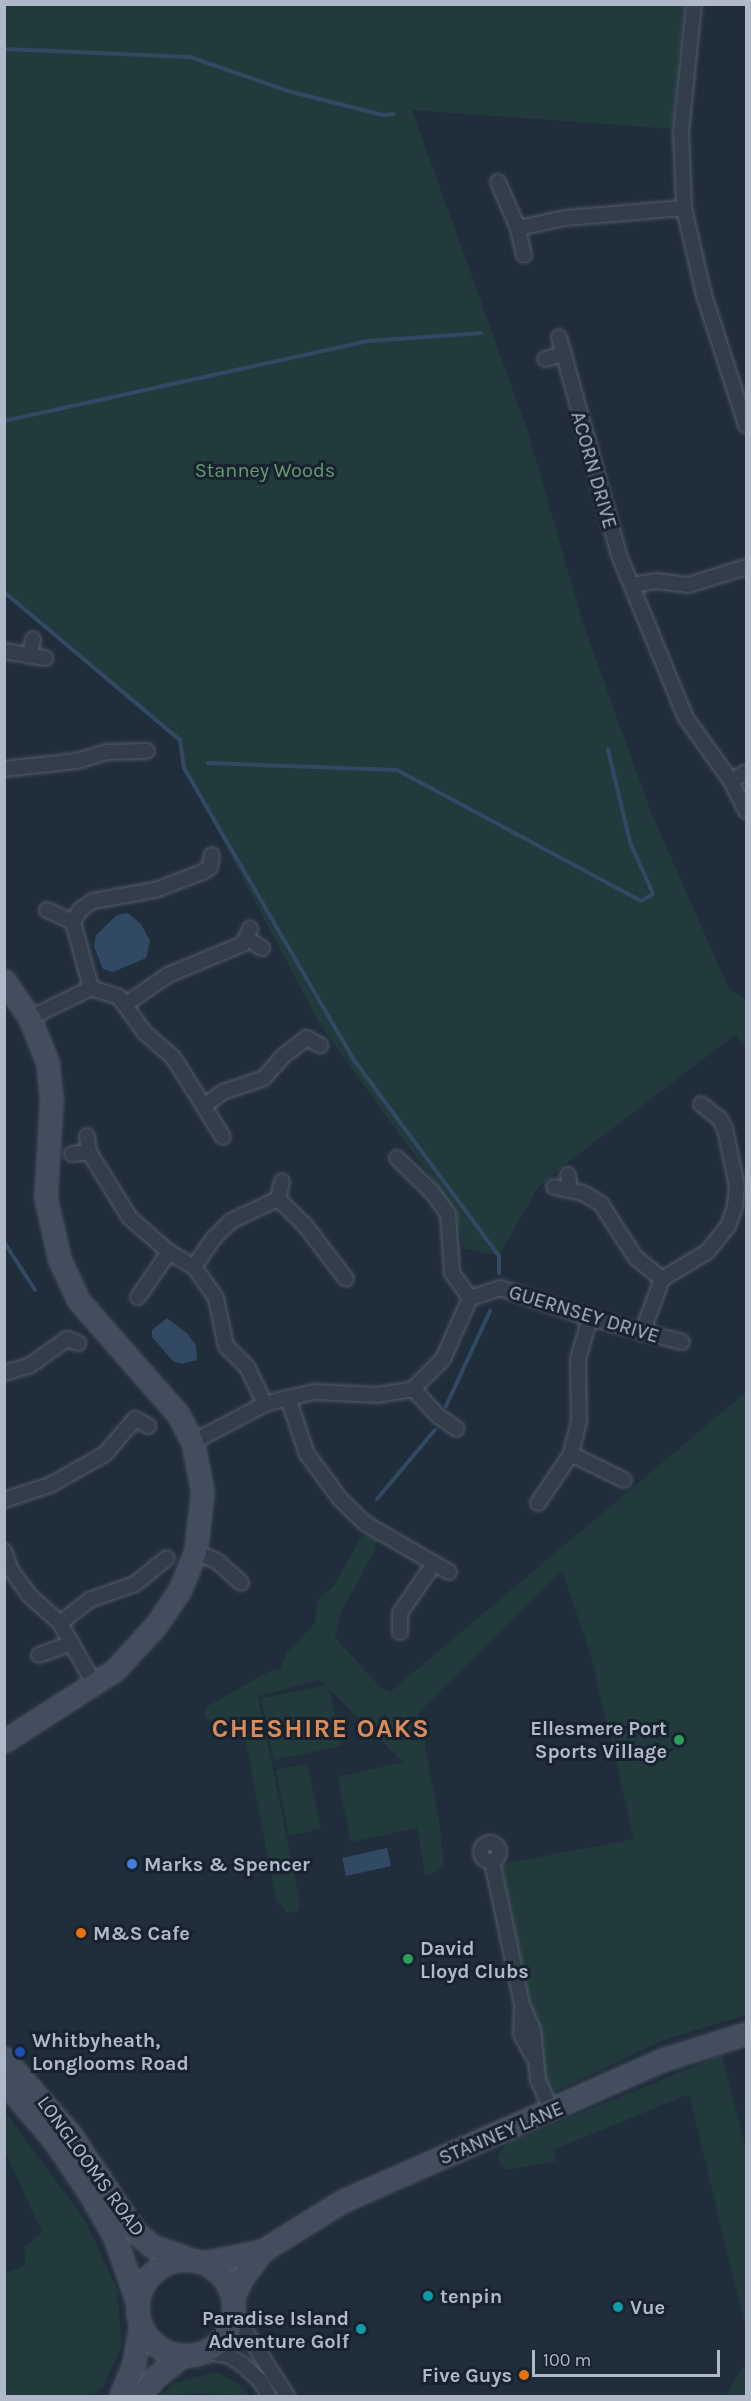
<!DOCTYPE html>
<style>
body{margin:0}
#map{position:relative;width:751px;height:2401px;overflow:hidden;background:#202d3b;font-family:Karla,sans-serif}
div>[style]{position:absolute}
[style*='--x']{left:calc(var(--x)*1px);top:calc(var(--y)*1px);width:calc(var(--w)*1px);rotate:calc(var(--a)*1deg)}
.green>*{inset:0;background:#223a3c}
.water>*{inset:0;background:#324964}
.stream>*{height:4px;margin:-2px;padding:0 2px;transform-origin:2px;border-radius:2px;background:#324964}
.roads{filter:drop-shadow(0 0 2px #525c69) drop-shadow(0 0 2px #525c69)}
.street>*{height:14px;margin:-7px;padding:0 7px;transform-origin:7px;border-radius:7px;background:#343e4b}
.street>.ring{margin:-7px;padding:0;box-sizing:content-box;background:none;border:14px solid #343e4b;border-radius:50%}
.secondary>*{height:20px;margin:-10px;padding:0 10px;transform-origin:10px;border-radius:10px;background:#424d5e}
.secondary>.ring{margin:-10px;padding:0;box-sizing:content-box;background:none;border:20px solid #424d5e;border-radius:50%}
.dots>*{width:16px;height:16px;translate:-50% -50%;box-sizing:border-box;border:3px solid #192330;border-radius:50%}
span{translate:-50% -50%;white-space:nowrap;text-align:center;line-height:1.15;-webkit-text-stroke:6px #192330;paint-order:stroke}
.park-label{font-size:20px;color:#649a6e}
.street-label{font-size:20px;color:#afb9c7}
.poi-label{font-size:20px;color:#afb9c7;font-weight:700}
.right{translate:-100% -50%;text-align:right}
.left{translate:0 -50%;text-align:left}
.district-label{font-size:26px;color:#da8b57;font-weight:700;letter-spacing:1.5px}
.frame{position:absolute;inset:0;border:6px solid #afb9c7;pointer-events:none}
.scale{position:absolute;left:532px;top:2350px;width:188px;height:27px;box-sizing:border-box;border:3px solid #afb9c7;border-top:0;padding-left:8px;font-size:18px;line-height:21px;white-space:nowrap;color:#afb9c7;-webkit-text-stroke:4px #192330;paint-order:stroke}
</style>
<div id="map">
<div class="green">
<div style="clip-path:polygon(5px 5px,684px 5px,672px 129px,412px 110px,528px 432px,584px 626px,651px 812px,729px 989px,746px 999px,746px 1048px,735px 1035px,567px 1163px,537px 1189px,499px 1256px,464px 1249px,455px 1211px,321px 1026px,184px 768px,180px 740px,5px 592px)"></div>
<div style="clip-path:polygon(746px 1392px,746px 2015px,664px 2040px,548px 2095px,502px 1864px,634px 1839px,590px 1652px,562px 1571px,419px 1712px,439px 1820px,444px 1865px,437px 1872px,425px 1876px,417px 1828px,351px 1842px,337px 1777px,403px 1762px,330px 1690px,341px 1746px,274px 1760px,261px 1699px,325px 1685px,320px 1680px,258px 1696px,300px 1903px,297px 1912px,287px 1913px,276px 1900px,242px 1722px,211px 1721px,204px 1716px,208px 1706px,268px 1672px,280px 1669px,286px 1654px,315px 1623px,318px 1599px,333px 1587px,362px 1535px,377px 1540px,374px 1552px,339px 1616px,335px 1637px,379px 1686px,390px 1692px)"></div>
<div style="clip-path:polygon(307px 1763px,321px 1829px,289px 1836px,276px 1770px)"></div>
<div style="clip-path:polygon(722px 2055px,746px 2149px,746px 2330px,689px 2094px,553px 2150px,556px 2161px,506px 2170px,497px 2158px,505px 2144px)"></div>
<div style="clip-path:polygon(4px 2110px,86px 2222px,117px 2289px,122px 2346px,103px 2387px,94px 2394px,89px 2393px,90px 2396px,5px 2396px,5px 2273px,26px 2265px,24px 2248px,42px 2232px,5px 2151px)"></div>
<div style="clip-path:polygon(746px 2361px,746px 2396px,726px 2396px)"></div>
<div style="clip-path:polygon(216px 2372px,236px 2382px,250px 2396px,202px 2393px,159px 2396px,175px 2383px)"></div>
</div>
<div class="water">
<div style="clip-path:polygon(128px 913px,141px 924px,150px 941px,146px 958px,113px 972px,103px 969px,94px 947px,96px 935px,117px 915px)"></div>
<div style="clip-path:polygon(167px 1318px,187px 1333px,196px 1345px,197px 1360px,182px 1364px,173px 1361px,152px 1337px,152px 1330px)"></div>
<div style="clip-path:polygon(387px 1848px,391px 1866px,346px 1876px,342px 1858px)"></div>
</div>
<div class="stream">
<div style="--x:4;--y:49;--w:186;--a:2.5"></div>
<div style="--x:190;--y:57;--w:104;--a:19.1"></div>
<div style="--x:288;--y:91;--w:98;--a:14.2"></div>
<div style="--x:383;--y:115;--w:11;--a:-5"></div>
<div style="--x:4;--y:421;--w:374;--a:-12.4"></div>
<div style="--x:369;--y:341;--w:112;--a:-4.1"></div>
<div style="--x:4;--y:592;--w:230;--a:40.1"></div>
<div style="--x:180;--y:740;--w:28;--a:82"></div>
<div style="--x:184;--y:768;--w:338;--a:59.8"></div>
<div style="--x:354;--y:1060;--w:244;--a:53.5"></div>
<div style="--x:499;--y:1256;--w:17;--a:90"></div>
<div style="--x:208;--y:763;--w:189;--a:2.1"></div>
<div style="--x:397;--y:770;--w:277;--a:28.2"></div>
<div style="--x:641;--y:901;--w:14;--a:-30"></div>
<div style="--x:653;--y:894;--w:57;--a:-113.9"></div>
<div style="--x:630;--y:842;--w:95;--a:-103.4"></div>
<div style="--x:4;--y:1242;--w:57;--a:57.1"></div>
<div style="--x:446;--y:1406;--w:105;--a:-65.1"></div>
<div style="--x:377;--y:1499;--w:90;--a:-50"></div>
</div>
<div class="roads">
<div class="street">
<div style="--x:694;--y:4;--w:129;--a:95.8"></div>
<div style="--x:681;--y:132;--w:76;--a:87.7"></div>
<div style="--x:684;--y:208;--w:89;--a:77.1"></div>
<div style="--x:704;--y:295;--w:137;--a:72.1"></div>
<div style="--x:498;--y:182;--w:50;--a:66.5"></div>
<div style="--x:524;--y:255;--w:28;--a:-103"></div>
<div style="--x:518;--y:228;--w:48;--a:-12"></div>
<div style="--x:565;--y:218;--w:119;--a:-4.8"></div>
<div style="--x:559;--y:337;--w:226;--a:74.6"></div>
<div style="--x:619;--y:555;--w:176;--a:67.7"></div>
<div style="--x:686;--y:718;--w:77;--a:54.5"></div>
<div style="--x:731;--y:781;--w:34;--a:63"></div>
<div style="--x:545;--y:359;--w:20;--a:-15"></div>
<div style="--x:632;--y:585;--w:24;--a:-9"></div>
<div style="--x:656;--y:581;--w:32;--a:7"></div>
<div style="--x:688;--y:585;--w:61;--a:-17.2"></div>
<div style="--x:4;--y:651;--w:42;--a:9.7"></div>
<div style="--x:30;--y:655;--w:16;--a:-79"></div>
<div style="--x:4;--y:769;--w:73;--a:-6.3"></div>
<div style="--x:77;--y:761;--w:31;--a:-17"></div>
<div style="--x:107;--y:752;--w:40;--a:-1.4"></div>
<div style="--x:731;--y:781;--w:17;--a:-31"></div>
<div style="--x:47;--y:910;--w:29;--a:25"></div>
<div style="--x:73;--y:922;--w:68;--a:74.7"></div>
<div style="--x:73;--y:922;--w:14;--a:-60"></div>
<div style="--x:80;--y:910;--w:16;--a:-35"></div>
<div style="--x:93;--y:901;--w:63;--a:-10.1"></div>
<div style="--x:155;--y:890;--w:51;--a:-20.6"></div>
<div style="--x:203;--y:872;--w:9;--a:-36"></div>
<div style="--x:210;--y:867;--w:12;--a:-81"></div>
<div style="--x:248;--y:939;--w:17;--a:33"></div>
<div style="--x:126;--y:1004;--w:51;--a:-34.6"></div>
<div style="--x:168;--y:975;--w:81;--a:-22.5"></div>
<div style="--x:243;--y:944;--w:17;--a:-65"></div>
<div style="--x:30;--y:1018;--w:68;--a:-26.2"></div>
<div style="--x:91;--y:988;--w:29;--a:18"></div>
<div style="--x:119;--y:997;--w:44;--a:54.2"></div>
<div style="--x:145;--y:1033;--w:37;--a:41"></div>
<div style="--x:173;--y:1057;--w:94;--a:58"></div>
<div style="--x:205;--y:1105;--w:22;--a:-36"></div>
<div style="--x:223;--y:1092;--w:43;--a:-18.9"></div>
<div style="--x:264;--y:1078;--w:28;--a:-49"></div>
<div style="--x:282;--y:1057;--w:31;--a:-38"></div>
<div style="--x:306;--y:1038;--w:16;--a:27"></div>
<div style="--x:87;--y:1136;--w:16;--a:83"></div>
<div style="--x:89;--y:1152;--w:78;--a:58.2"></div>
<div style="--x:130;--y:1218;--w:52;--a:41.1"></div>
<div style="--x:169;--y:1252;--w:29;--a:31"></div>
<div style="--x:72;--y:1154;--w:17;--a:-7"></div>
<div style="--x:397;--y:1158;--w:49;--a:44.2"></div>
<div style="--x:432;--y:1192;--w:27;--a:54"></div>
<div style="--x:448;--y:1214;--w:59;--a:86.1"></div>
<div style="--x:452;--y:1273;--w:31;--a:54"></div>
<div style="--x:568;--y:1175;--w:15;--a:82"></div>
<div style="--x:554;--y:1187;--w:30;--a:12"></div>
<div style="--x:583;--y:1193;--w:21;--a:31"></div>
<div style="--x:601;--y:1204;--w:64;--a:57.1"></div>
<div style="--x:636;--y:1258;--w:33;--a:39"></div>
<div style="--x:278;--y:1199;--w:36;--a:44"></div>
<div style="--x:304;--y:1224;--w:69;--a:52.6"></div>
<div style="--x:138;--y:1297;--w:55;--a:-55.4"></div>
<div style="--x:590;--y:1318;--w:43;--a:106.3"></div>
<div style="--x:578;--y:1359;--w:62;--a:89.1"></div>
<div style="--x:579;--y:1421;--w:34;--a:104"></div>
<div style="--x:571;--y:1454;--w:59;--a:26.1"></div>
<div style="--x:642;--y:1333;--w:58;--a:-69.7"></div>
<div style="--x:662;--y:1279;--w:52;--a:-31"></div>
<div style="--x:707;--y:1252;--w:33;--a:-51"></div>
<div style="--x:728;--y:1226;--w:20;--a:-70"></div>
<div style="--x:735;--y:1207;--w:21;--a:-85"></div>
<div style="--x:737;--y:1186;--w:58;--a:-101.9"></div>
<div style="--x:725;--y:1129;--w:11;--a:-117"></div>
<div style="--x:720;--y:1119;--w:24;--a:-142"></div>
<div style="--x:4;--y:1373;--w:26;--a:-16"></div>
<div style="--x:29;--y:1366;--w:47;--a:-35.4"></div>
<div style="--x:67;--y:1339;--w:12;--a:20"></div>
<div style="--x:413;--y:1389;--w:35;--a:47"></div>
<div style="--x:437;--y:1415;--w:24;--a:35"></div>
<div style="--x:288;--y:1398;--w:59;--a:71.3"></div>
<div style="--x:307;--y:1454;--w:57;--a:53.5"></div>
<div style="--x:341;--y:1500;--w:35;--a:44"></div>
<div style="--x:366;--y:1524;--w:96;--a:30"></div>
<div style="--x:265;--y:1404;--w:41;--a:-115.9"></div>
<div style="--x:247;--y:1367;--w:30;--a:-135"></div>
<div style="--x:226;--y:1346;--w:49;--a:-101.8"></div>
<div style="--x:216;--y:1298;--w:38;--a:-125"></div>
<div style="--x:194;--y:1267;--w:34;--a:-56"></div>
<div style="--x:213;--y:1239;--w:25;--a:-45"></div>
<div style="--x:231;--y:1221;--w:52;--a:-25.1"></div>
<div style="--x:278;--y:1199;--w:18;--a:-77"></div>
<div style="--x:193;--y:1442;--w:81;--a:-27.8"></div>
<div style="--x:265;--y:1404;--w:24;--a:-15"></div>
<div style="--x:288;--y:1398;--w:28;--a:-13"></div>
<div style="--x:315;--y:1392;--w:62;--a:2.8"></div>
<div style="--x:377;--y:1395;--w:36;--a:-9"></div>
<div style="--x:413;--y:1389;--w:42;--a:-45"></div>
<div style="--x:443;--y:1359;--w:67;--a:-66.1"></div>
<div style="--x:470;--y:1298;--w:32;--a:-18"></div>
<div style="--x:500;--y:1288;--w:95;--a:18.4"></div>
<div style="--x:590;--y:1318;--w:95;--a:14.6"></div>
<div style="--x:4;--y:1500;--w:48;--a:-18.1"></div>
<div style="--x:50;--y:1485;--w:63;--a:-29.4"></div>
<div style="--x:105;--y:1454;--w:46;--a:-49.4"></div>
<div style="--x:135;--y:1419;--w:15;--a:28"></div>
<div style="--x:538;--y:1503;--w:59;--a:-56"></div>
<div style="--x:4;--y:1551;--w:20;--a:70"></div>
<div style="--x:11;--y:1570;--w:31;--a:54"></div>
<div style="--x:29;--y:1595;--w:42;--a:42.1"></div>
<div style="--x:60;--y:1623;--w:71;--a:60.6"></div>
<div style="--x:196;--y:1552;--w:24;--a:24"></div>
<div style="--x:218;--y:1562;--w:31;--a:42"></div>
<div style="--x:60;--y:1623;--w:37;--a:-38"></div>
<div style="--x:89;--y:1600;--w:49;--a:-19.2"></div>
<div style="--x:135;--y:1584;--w:41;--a:-39.1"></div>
<div style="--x:400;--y:1632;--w:19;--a:-90"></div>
<div style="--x:400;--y:1613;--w:58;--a:-55.5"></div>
<div style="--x:39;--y:1655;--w:35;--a:-20"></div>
<div class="ring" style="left:481px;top:1843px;width:4px;height:4px"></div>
<div style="--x:492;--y:1861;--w:147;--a:78.2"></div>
<div style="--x:522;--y:2005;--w:27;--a:66"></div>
<div style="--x:533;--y:2030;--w:50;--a:84.3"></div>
<div style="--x:538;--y:2080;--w:35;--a:66"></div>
<div style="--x:522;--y:2007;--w:27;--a:92"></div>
<div style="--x:521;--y:2034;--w:26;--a:62"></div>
<div style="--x:235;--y:2315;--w:96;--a:57.3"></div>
<div style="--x:206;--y:2352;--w:22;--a:8"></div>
<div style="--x:228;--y:2355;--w:17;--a:33"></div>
<div style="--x:242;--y:2364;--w:26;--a:43"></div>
<div style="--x:261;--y:2382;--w:16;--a:60"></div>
</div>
<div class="secondary">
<div style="--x:4;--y:980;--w:46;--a:55.6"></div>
<div style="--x:30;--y:1018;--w:48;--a:68.2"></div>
<div style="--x:48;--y:1063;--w:36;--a:84"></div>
<div style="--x:52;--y:1099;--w:99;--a:93.5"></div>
<div style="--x:46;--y:1198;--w:64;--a:77.3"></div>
<div style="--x:60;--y:1260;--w:45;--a:65.1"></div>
<div style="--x:79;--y:1301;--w:150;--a:48.8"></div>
<div style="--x:178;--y:1414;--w:32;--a:62"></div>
<div style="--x:193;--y:1442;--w:51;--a:78.7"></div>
<div style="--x:203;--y:1492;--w:60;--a:96.7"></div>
<div style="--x:196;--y:1552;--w:42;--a:112.3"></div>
<div style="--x:180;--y:1591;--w:40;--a:124"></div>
<div style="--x:158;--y:1624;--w:62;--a:132.4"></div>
<div style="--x:116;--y:1670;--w:133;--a:147.3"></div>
<div style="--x:4;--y:2058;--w:102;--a:49"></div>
<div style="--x:71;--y:2135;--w:114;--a:56.4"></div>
<div style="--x:134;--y:2230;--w:23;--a:43"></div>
<div style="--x:151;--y:2246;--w:37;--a:19"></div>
<div style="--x:4;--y:2082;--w:77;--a:49.2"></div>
<div style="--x:54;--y:2140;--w:66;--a:56.1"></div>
<div style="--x:91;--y:2195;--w:48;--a:60.3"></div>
<div style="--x:115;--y:2237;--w:70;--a:70.8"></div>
<div class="ring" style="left:138px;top:2260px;width:76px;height:76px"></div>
<div style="--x:205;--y:2263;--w:59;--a:-11.7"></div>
<div style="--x:234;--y:2297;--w:20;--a:-66"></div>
<div style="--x:242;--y:2279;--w:35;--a:-53"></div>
<div style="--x:263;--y:2251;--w:95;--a:-31.7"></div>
<div style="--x:344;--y:2201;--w:350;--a:-23.8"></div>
<div style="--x:664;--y:2060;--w:86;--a:-17.6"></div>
<div style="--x:121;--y:2396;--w:34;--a:-67"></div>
<div style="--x:134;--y:2365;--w:40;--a:-80"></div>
<div style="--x:141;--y:2396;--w:23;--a:-52"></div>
<div style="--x:155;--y:2378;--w:36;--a:-38"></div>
</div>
</div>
<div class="dots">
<div style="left:679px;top:1740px;background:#2e9e5b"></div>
<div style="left:132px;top:1864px;background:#3f7fe0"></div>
<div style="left:81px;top:1933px;background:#e8710a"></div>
<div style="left:408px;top:1959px;background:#2e9e5b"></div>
<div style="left:20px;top:2052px;background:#1a4fb4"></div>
<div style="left:428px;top:2296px;background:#0f9aa8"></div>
<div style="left:618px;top:2307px;background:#0f9aa8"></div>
<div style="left:361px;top:2329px;background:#0f9aa8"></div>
<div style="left:524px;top:2375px;background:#e8710a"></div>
</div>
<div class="park-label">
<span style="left:265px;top:470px">Stanney Woods</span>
</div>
<div class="street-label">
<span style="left:594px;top:470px;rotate:74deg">ACORN DRIVE</span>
<span style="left:584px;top:1314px;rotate:17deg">GUERNSEY DRIVE</span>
<span style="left:501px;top:2133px;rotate:-23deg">STANNEY LANE</span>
<span style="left:91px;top:2166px;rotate:54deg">LONGLOOMS ROAD</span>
</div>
<div class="poi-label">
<span class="right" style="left:667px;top:1740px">Ellesmere Port<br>Sports Village</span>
<span class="left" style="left:144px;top:1864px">Marks &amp; Spencer</span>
<span class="left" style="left:93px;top:1933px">M&amp;S Cafe</span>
<span class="left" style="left:420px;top:1960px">David<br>Lloyd Clubs</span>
<span class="left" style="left:32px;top:2052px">Whitbyheath,<br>Longlooms Road</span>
<span class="left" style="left:440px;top:2296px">tenpin</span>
<span class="left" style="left:630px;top:2307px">Vue</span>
<span class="right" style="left:349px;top:2330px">Paradise Island<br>Adventure Golf</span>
<span class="right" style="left:512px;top:2375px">Five Guys</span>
</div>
<div class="district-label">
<span style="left:321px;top:1729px">CHESHIRE OAKS</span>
</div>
<div class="frame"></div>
<div class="scale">100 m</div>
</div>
